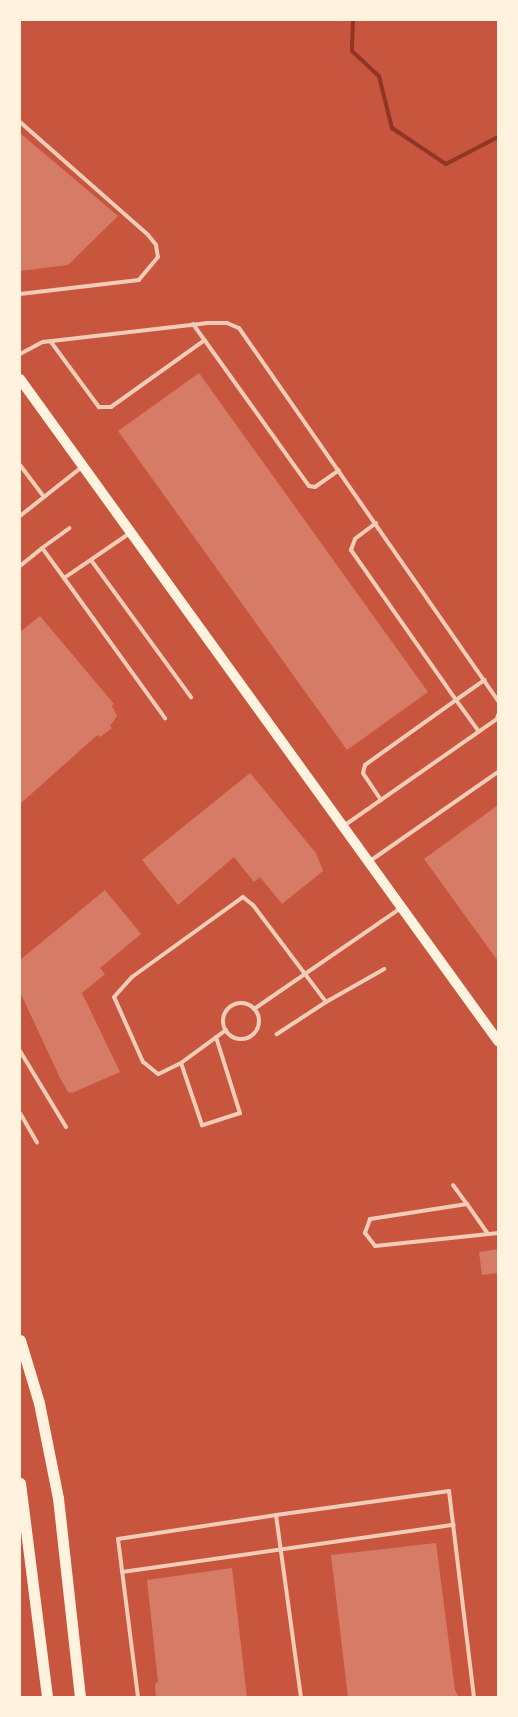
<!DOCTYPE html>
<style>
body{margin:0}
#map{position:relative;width:518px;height:1717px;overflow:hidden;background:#c8553d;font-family:Georgia,serif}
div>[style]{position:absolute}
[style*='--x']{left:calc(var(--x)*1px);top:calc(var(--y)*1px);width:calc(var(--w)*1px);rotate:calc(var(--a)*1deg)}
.stream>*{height:4px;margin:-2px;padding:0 2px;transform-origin:2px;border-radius:2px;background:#8f3625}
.building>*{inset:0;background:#d67c66}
.service>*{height:4px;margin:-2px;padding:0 2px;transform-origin:2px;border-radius:2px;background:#f1ccb7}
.service>.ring{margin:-2px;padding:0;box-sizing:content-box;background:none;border:4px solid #f1ccb7;border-radius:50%}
.secondary>*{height:10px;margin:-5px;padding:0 5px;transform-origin:5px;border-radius:5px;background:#fff3e0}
.primary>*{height:11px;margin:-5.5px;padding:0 5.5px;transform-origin:5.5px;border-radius:5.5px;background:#fff3e0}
span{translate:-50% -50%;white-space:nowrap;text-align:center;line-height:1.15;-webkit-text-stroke:5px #fff3e0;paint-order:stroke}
.frame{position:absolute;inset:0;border:21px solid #fff3e0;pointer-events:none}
</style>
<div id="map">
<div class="stream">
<div style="--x:353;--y:20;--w:31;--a:92"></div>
<div style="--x:352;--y:51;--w:37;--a:43"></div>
<div style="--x:379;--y:76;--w:54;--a:76"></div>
<div style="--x:392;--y:128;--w:65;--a:33.7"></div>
<div style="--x:446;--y:164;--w:59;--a:-27.4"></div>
</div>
<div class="building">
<div style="clip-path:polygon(20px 133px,118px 216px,68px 265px,20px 271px)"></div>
<div style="clip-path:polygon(199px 373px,428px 692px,347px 750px,118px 431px)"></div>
<div style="clip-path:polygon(40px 616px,114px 704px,112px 706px,117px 716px,110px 726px,112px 728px,100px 737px,98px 735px,94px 738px,20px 804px,20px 632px)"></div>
<div style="clip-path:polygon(250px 773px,316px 853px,323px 871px,282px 904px,260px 877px,254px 882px,234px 857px,178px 905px,142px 860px)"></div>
<div style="clip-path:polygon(498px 805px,498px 961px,424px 859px)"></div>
<div style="clip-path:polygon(105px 890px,141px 934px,100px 968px,105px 974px,82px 993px,120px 1072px,72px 1093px,68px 1092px,60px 1078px,20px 992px,20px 960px)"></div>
<div style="clip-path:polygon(498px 1249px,498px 1273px,482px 1275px,479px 1252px)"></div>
<div style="clip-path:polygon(436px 1543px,455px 1690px,459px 1697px,348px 1697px,331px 1555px)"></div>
<div style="clip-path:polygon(232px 1568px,247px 1697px,156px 1697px,155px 1684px,158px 1682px,147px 1580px)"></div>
</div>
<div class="service">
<div style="--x:20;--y:122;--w:171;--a:41.4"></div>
<div style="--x:148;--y:235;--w:13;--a:51"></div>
<div style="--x:156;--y:245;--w:12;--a:81"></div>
<div style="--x:158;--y:257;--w:30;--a:130"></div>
<div style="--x:139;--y:280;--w:120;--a:173.3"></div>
<div style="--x:193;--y:324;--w:199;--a:54.4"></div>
<div style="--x:309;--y:486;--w:6;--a:9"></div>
<div style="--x:315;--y:487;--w:29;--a:-35"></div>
<div style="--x:51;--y:342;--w:81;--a:53.6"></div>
<div style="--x:99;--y:407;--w:12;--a:0"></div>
<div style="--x:111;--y:407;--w:115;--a:-35.5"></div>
<div style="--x:20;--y:354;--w:26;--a:-28"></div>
<div style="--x:43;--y:342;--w:164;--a:-6.6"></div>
<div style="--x:206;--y:323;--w:21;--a:0"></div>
<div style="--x:227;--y:323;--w:13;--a:23"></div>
<div style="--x:239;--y:328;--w:454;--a:55.2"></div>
<div style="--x:20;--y:465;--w:40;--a:53"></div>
<div style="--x:20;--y:516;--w:80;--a:-38.4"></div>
<div style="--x:376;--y:523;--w:26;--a:143"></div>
<div style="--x:355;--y:539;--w:12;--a:110"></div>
<div style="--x:351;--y:550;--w:183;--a:55"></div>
<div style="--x:456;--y:700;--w:35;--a:-35"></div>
<div style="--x:130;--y:533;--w:80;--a:145.7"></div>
<div style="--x:64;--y:578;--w:173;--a:54.2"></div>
<div style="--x:91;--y:560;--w:170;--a:53.9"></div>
<div style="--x:20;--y:566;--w:28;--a:-39"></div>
<div style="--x:64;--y:578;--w:37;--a:-126"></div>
<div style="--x:42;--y:548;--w:34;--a:-36"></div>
<div style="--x:381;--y:800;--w:32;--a:-124"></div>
<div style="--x:363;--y:773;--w:8;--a:-76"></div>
<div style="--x:365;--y:765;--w:112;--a:-35.5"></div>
<div style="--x:456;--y:700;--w:39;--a:54"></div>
<div style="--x:345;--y:825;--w:185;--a:-34.9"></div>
<div style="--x:497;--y:719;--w:4;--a:-76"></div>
<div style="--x:370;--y:861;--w:156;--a:-34.8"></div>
<div style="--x:326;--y:1002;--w:67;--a:-29.6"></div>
<div class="ring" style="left:223px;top:1003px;width:32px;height:32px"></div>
<div style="--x:254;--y:1009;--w:178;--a:-34.5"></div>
<div style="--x:216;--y:1037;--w:80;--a:72.5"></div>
<div style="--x:240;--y:1113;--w:40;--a:162"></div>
<div style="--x:202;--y:1125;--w:65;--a:-108.7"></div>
<div style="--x:181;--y:1063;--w:56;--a:-36.3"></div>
<div style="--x:20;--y:1051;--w:89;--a:58.8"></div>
<div style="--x:181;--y:1063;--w:25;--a:154"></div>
<div style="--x:158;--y:1074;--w:19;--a:-141"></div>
<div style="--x:143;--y:1062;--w:71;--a:-114"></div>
<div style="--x:114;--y:997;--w:27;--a:-48"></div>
<div style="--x:132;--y:977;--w:137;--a:-35.8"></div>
<div style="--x:243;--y:897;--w:13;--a:39"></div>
<div style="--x:253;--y:905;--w:121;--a:53"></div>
<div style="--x:326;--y:1002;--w:59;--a:146.9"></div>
<div style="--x:20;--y:1113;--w:34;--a:60"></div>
<div style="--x:453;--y:1185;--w:24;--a:54"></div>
<div style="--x:488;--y:1234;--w:37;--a:-125"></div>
<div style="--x:467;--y:1204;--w:98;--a:171.2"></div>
<div style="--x:370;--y:1219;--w:15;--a:110"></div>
<div style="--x:365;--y:1233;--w:16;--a:52"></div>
<div style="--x:375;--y:1246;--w:124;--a:-6"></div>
<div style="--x:276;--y:1515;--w:175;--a:-7.9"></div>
<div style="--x:449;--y:1491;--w:208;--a:83.1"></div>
<div style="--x:122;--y:1572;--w:335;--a:-8.1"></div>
<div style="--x:138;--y:1697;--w:159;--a:-97.2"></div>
<div style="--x:118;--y:1539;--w:160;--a:-8.6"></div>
<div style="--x:276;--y:1515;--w:184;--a:82.2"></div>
</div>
<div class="secondary">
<div style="--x:20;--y:379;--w:817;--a:54.17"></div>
</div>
<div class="primary">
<div style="--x:20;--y:1340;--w:66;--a:73.2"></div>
<div style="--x:39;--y:1403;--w:97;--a:78.7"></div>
<div style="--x:58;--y:1498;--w:200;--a:83.7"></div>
<div style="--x:20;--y:1483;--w:216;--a:82.8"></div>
</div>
<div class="frame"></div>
</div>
